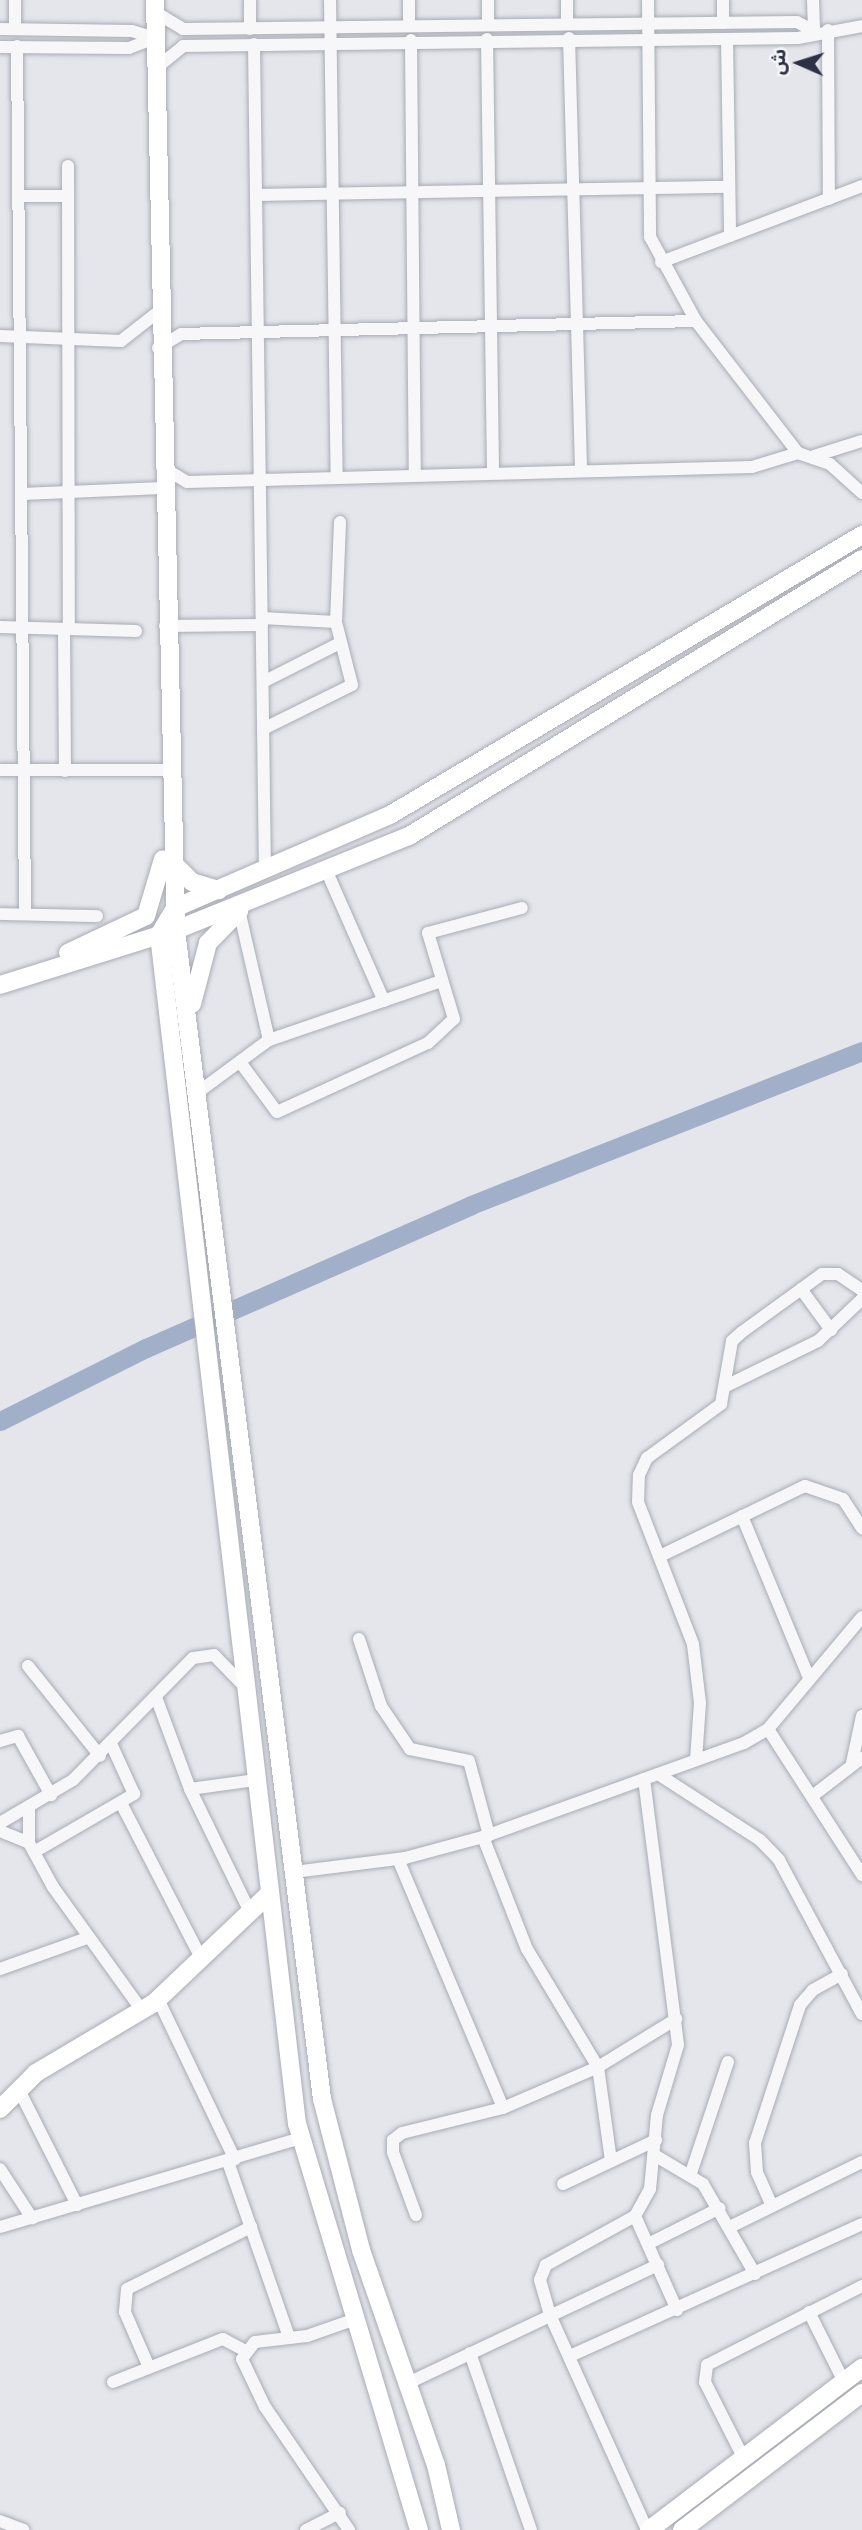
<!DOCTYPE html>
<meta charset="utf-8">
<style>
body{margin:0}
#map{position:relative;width:862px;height:2530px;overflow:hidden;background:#e4e6eb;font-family:Commissioner,"Noto Sans Arabic",sans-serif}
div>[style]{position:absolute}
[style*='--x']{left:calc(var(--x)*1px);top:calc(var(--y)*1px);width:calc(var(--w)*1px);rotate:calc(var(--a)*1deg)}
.river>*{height:19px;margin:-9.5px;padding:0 9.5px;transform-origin:9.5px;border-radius:9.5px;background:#a1afc9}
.roads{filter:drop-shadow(0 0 2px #a9acb5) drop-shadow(0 0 2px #a9acb5)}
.street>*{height:12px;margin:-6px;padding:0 6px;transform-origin:6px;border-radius:6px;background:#f7f7fa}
.secondary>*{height:18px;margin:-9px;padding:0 9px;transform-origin:9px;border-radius:9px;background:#fff}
span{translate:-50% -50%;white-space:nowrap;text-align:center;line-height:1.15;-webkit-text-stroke:5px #f4f5f8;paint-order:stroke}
.north{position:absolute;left:764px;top:28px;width:70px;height:70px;-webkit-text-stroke:5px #f4f5f8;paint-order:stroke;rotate:273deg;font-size:19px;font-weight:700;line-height:28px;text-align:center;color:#2c3143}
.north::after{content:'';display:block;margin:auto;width:24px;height:32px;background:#2c3143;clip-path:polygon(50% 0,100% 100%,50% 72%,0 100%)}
</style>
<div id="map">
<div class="river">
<div style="--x:0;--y:1421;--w:163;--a:-26.6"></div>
<div style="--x:146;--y:1348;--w:355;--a:-23.7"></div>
<div style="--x:471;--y:1205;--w:420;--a:-21.5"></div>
</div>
<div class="roads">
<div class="street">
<div style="--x:15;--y:0;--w:29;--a:90"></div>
<div style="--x:330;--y:0;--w:476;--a:89.2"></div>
<div style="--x:409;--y:0;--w:26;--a:90"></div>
<div style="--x:488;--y:0;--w:24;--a:90"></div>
<div style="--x:567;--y:0;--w:23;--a:90"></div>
<div style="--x:648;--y:0;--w:237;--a:89.5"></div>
<div style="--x:650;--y:237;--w:96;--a:61.3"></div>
<div style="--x:696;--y:321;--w:167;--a:52.3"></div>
<div style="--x:723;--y:0;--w:23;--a:90"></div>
<div style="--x:813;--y:0;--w:31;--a:88"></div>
<div style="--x:155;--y:12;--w:33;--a:31"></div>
<div style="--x:183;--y:29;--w:614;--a:-0.65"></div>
<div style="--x:797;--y:22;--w:19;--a:28"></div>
<div style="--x:0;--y:29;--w:132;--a:0.9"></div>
<div style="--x:132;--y:31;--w:24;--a:17"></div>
<div style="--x:250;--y:29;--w:29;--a:-90"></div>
<div style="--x:828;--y:30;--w:169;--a:89.7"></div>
<div style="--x:569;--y:38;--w:433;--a:88.4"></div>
<div style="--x:487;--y:39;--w:434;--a:89.2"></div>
<div style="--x:727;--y:39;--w:197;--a:89.1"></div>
<div style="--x:411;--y:40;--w:434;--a:89.5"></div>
<div style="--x:254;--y:44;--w:826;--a:89.24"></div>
<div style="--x:17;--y:46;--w:868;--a:89.47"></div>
<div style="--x:0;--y:47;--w:129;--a:0.4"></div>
<div style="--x:129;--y:48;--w:28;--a:-21"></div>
<div style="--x:155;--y:69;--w:36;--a:-39"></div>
<div style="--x:183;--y:46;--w:615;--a:-0.75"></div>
<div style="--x:798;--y:38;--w:65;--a:-10.6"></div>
<div style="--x:68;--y:166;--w:463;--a:89.9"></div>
<div style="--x:256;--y:195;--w:473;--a:-1"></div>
<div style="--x:18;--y:196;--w:50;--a:0"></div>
<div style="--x:661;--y:262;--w:215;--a:-20.7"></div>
<div style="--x:0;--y:336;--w:121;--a:2.4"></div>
<div style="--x:121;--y:341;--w:47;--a:-38.1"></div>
<div style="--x:158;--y:348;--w:27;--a:-31"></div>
<div style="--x:181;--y:334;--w:515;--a:-1.45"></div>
<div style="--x:814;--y:456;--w:50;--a:-17.4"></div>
<div style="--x:162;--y:467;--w:29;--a:31"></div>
<div style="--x:187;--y:482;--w:565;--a:-1.52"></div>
<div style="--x:752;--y:467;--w:48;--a:-16.9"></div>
<div style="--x:798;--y:453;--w:34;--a:19"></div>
<div style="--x:830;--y:464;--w:43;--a:42.2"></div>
<div style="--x:22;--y:494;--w:140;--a:-2.5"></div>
<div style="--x:262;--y:618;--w:74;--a:3.1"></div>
<div style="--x:165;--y:626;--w:97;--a:-0.6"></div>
<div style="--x:0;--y:627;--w:136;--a:1.7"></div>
<div style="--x:64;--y:629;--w:142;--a:89.6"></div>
<div style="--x:263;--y:682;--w:86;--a:-26.9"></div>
<div style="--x:263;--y:729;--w:99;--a:-26.3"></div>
<div style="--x:352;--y:685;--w:65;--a:-104.3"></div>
<div style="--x:336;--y:622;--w:100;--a:-87.7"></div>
<div style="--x:0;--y:770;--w:168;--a:0"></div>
<div style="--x:327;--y:872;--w:141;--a:66.2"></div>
<div style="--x:0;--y:914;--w:97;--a:1.2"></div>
<div style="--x:269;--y:1040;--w:182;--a:-18.9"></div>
<div style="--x:240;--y:1062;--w:62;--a:53.5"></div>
<div style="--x:277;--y:1112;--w:166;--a:-24.6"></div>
<div style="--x:428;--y:1043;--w:35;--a:-43"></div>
<div style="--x:454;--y:1019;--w:90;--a:-106.8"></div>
<div style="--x:428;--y:933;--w:97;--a:-14.9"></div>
<div style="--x:197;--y:1093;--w:89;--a:-36.4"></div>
<div style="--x:269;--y:1040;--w:133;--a:-103"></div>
<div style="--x:801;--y:1289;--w:51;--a:53.8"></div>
<div style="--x:728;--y:1385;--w:100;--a:-26.1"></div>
<div style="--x:818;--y:1341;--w:61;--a:-43.7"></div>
<div style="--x:742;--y:1516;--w:175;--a:67.5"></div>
<div style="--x:660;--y:1556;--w:161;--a:-25.8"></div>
<div style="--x:805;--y:1486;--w:40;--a:18.9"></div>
<div style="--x:843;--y:1499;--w:35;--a:57"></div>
<div style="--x:359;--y:1639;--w:71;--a:71.8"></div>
<div style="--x:381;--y:1706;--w:52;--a:56"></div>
<div style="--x:410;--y:1749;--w:60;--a:11.5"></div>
<div style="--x:469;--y:1761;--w:77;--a:74.9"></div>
<div style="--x:28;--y:1666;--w:115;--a:51.3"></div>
<div style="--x:156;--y:1697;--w:98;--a:69.7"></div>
<div style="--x:190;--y:1789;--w:137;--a:64"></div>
<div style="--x:768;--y:1729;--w:174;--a:57.2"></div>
<div style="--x:0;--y:1741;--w:19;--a:-16"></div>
<div style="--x:18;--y:1736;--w:68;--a:60.8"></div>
<div style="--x:696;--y:1760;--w:57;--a:-86"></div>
<div style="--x:700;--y:1703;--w:59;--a:-96.8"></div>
<div style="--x:693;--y:1644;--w:152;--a:-111.2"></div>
<div style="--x:638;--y:1502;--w:27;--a:-88"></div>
<div style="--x:639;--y:1475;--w:19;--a:-65"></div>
<div style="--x:647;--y:1458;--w:92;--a:-36.1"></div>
<div style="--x:721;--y:1404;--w:64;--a:-80.1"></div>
<div style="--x:732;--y:1341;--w:13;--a:-42"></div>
<div style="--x:742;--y:1332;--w:99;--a:-35.9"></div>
<div style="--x:822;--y:1274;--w:16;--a:0"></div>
<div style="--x:838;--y:1274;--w:29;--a:34"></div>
<div style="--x:852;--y:1763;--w:48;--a:-78"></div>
<div style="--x:658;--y:1774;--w:121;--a:32.9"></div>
<div style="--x:760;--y:1840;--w:28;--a:46"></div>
<div style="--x:779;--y:1860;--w:175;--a:61.7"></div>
<div style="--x:644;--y:1779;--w:268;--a:82.7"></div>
<div style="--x:678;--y:2045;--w:73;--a:106.7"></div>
<div style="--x:657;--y:2115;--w:74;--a:95.4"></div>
<div style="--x:650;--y:2189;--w:31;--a:119"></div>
<div style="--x:635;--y:2216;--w:102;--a:151.2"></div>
<div style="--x:546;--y:2265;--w:16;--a:112"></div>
<div style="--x:540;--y:2280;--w:36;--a:74"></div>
<div style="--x:550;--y:2315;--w:236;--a:65.7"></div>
<div style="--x:190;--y:1789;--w:67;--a:-7.8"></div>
<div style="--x:815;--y:1794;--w:59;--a:-37.5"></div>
<div style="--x:121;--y:1803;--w:174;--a:62.7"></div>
<div style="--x:29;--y:1809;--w:34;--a:90"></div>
<div style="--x:29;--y:1843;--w:50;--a:61.4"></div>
<div style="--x:53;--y:1887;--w:154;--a:54.2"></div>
<div style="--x:0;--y:1823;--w:85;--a:-30.5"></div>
<div style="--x:73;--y:1780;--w:171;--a:-45.5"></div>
<div style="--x:193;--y:1658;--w:21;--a:-8"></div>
<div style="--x:214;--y:1655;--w:45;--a:45.9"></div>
<div style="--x:0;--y:1831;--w:31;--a:22"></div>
<div style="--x:483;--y:1837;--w:120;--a:68.6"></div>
<div style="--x:527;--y:1949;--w:138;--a:59"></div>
<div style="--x:598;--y:2067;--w:95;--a:82.1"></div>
<div style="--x:34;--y:1852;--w:116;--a:-30.1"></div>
<div style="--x:134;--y:1794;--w:53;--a:-114.6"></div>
<div style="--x:398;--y:1859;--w:270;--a:67.1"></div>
<div style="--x:294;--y:1872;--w:112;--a:-7.2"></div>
<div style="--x:405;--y:1858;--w:81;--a:-15.1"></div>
<div style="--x:483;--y:1837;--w:277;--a:-19.8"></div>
<div style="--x:744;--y:1743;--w:28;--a:-30"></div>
<div style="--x:768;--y:1729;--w:146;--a:-50"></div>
<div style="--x:0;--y:1969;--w:92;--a:-19.6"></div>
<div style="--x:158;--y:1999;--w:178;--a:64.4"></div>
<div style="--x:19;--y:2090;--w:129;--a:63.2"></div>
<div style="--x:656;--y:2156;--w:55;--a:30.8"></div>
<div style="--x:703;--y:2184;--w:104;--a:60"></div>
<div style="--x:228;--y:2162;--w:182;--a:70.8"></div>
<div style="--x:0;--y:2169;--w:59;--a:56.9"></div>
<div style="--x:691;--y:2173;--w:117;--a:-71.6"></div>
<div style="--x:563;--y:2184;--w:103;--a:-25.3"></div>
<div style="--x:772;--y:2206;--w:37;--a:-114"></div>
<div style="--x:757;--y:2172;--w:29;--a:-94"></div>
<div style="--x:755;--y:2143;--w:145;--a:-71.9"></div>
<div style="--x:800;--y:2005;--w:20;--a:-49"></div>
<div style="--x:813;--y:1990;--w:33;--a:-29"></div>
<div style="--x:416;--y:2215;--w:67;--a:-110.1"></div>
<div style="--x:393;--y:2152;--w:12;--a:-90"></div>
<div style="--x:393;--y:2140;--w:11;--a:-38"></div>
<div style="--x:402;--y:2133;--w:104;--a:-13.9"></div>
<div style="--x:503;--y:2108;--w:103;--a:-23.3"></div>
<div style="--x:598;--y:2067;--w:92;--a:-31.6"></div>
<div style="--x:635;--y:2216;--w:103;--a:65.9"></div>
<div style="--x:732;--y:2226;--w:145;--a:-26.2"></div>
<div style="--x:0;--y:2227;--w:313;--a:-16.5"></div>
<div style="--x:648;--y:2244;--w:80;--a:-26.6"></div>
<div style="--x:809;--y:2312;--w:78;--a:63.4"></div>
<div style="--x:470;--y:2353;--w:187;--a:71"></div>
<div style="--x:570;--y:2356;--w:320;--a:-24.3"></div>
<div style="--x:148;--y:2365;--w:58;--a:-113.5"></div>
<div style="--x:125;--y:2312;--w:23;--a:-85"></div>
<div style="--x:127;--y:2289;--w:139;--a:-26.6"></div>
<div style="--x:113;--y:2382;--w:118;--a:-21.4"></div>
<div style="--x:223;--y:2339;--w:24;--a:28"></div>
<div style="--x:406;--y:2384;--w:279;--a:-25.3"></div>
<div style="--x:744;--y:2459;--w:86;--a:-116.9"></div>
<div style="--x:705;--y:2382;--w:17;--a:-83"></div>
<div style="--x:707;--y:2365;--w:174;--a:-27"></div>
<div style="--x:0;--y:2521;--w:25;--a:21"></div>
<div style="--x:306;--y:2530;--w:38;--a:-27"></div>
<div style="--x:349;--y:2530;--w:149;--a:-124.3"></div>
<div style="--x:265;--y:2407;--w:53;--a:-115.6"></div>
<div style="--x:242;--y:2359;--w:21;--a:-53"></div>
<div style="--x:255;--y:2342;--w:52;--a:-6.6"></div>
<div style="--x:307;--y:2336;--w:49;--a:-19.2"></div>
</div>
<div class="secondary">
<div style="--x:155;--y:0;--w:930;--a:88.71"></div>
<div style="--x:176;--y:930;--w:1178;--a:82.88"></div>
<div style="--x:322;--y:2099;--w:156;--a:75.5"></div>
<div style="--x:361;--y:2250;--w:228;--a:70.8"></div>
<div style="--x:436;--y:2465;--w:67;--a:77"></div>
<div style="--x:170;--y:860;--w:31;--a:45"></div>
<div style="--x:192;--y:882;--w:28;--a:17"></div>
<div style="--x:68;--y:953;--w:86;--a:-25.4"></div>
<div style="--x:146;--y:916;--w:59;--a:-73.4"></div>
<div style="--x:0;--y:985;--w:184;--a:-17.4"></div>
<div style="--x:176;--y:930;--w:251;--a:-22"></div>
<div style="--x:409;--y:836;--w:531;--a:-31.44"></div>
<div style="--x:192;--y:1004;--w:63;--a:-75.3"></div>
<div style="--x:208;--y:943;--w:45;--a:-45.9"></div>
<div style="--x:0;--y:2109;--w:51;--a:-45"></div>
<div style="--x:36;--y:2073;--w:137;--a:-30.7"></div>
<div style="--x:154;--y:2003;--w:160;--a:-43.5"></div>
<div style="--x:419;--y:2530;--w:424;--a:-106.7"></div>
<div style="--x:297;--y:2124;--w:1197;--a:-96.62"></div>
<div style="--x:159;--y:935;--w:31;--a:-59"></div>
<div style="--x:175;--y:908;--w:234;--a:-23.4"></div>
<div style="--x:390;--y:815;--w:549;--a:-30.68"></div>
<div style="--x:649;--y:2530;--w:268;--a:-37.3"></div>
<div style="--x:682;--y:2530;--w:226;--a:-37.3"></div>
</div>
</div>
<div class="north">ش</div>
</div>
